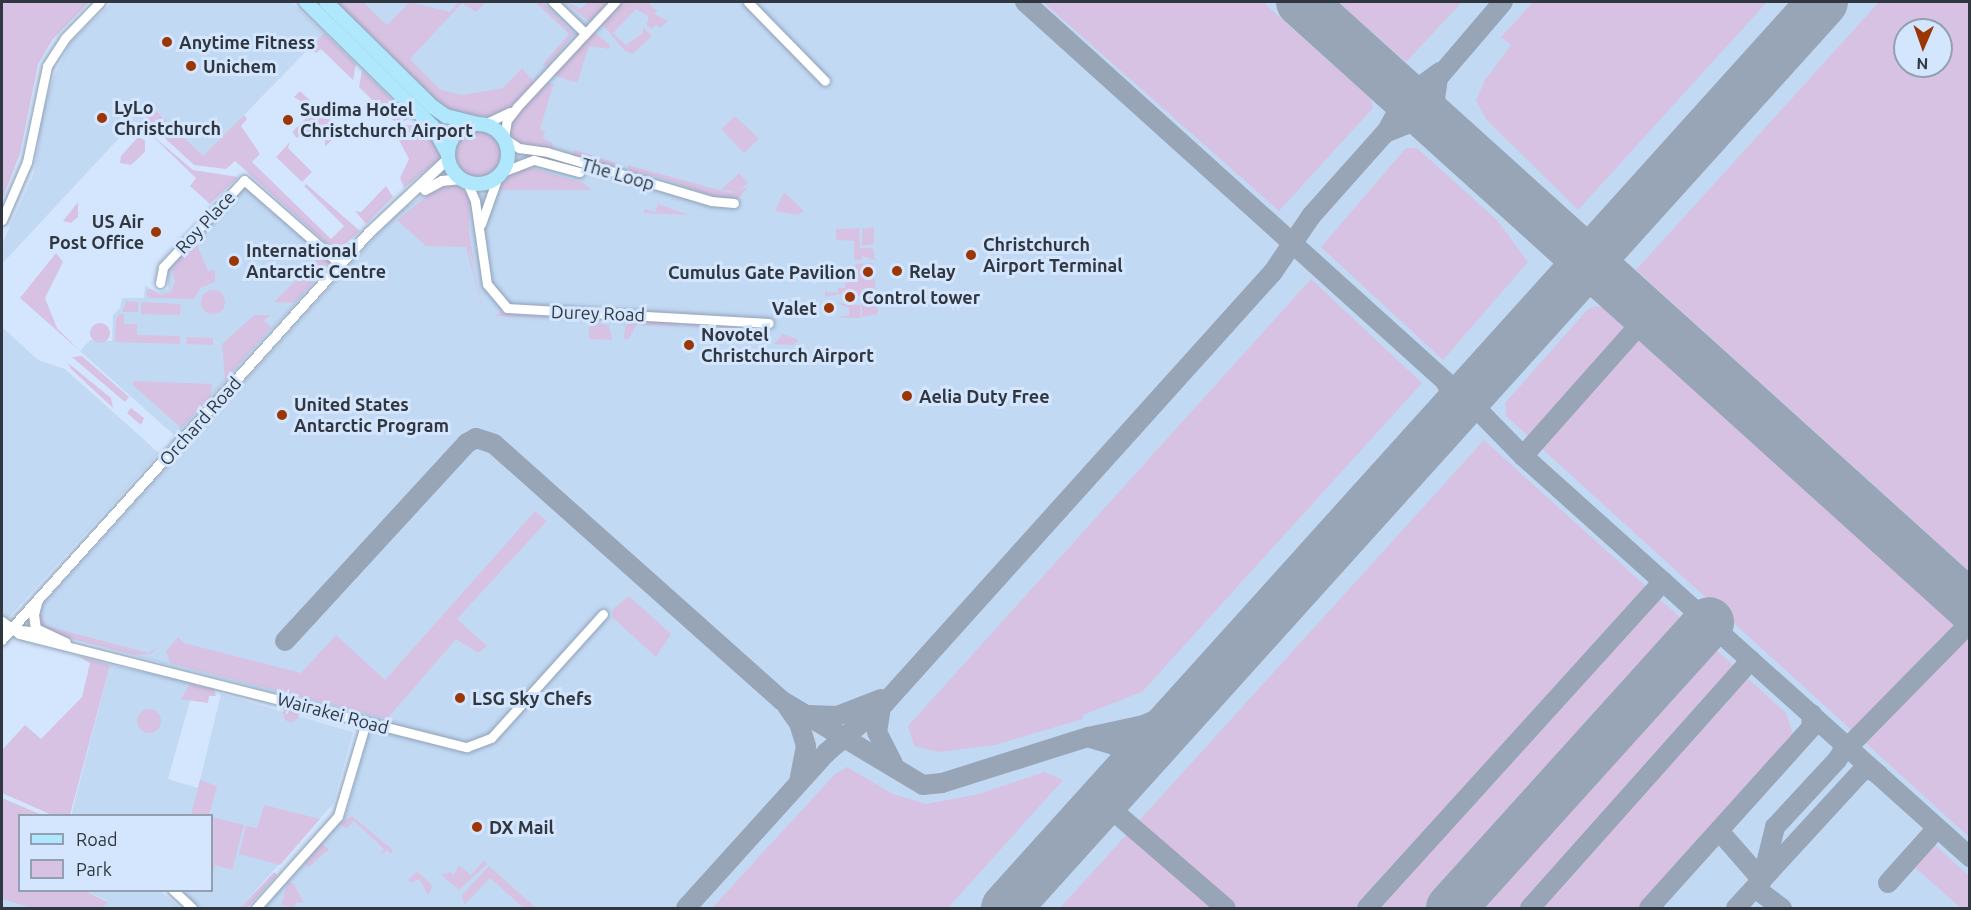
<!DOCTYPE html>
<style>
body{margin:0}
#map{position:relative;width:1971px;height:910px;overflow:hidden;background:#d4e6fd;font-family:Ubuntu,sans-serif}
div>[style]{position:absolute}
[style*='--x']{left:calc(var(--x)*1px);top:calc(var(--y)*1px);width:calc(var(--w)*1px);rotate:calc(var(--a)*1deg)}
.built>*{inset:0;background:#c2d9f4}
.green>*{inset:0;background:#d7c2e4}
.round{border-radius:50%}
.taxiway>*{height:20px;margin:-10px;padding:0 10px;transform-origin:10px;border-radius:10px;background:#97a5b7}
.runway>*{height:50px;margin:-25px;padding:0 25px;transform-origin:25px;border-radius:25px;background:#97a5b7}
.roads{filter:drop-shadow(0 0 2px #90a1b6) drop-shadow(0 0 2px #90a1b6)}
.minor>*{height:9px;margin:-4.5px;padding:0 4.5px;transform-origin:4.5px;border-radius:4.5px;background:#fff}
.tertiary>*{height:10px;margin:-5px;padding:0 5px;transform-origin:5px;border-radius:5px;background:#fff}
.primary>*{height:14px;margin:-7px;padding:0 7px;transform-origin:7px;border-radius:7px;background:#afe8fd}
.primary>.ring{margin:-7px;padding:0;box-sizing:content-box;background:none;border:14px solid #afe8fd;border-radius:50%}
.dots>*{width:16px;height:16px;translate:-50% -50%;box-sizing:border-box;border:3px solid #d4e6fd;border-radius:50%}
span{translate:-50% -50%;white-space:nowrap;text-align:center;line-height:1.15;-webkit-text-stroke:6px #d4e6fd;paint-order:stroke}
.poi-label{font-size:18px;color:#303740;font-weight:700}
.left{translate:0 -50%;text-align:left}
.right{translate:-100% -50%;text-align:right}
.street-label{font-size:18px;color:#303740}
.frame{position:absolute;inset:0;border:3px solid #303740;pointer-events:none}
.legend{position:absolute;left:18px;top:814px;width:195px;height:78px;box-sizing:border-box;background:#d4e6fd;border:2px solid #92a0b1;margin:0;padding:8px 10px;list-style:none;font-size:18px;color:#303740}
.legend li{display:flex;align-items:center;gap:12px;height:30px}
.legend b{width:30px;border:2px solid #92a0b1}
.north{position:absolute;left:1893px;top:18px;width:60px;height:60px;box-sizing:border-box;background:#d4e6fd;border:2px solid #92a0b1;border-radius:50%;rotate:182deg;font-size:16px;font-weight:700;line-height:24px;text-align:center;color:#303740}
.north::after{content:'';display:block;margin:auto;width:21px;height:27px;background:#9b3605;clip-path:polygon(50% 0,100% 100%,50% 72%,0 100%)}
</style>
<div id="map">
<div class="built">
<div style="clip-path:polygon(112px 2px,291px 2px,324px 33px,203px 157px,156px 111px,140px 125px,135px 121px,2px 264px,2px 244px,34px 173px,43px 109px,54px 76px,71px 42px)"></div>
<div style="clip-path:polygon(evenodd,336px 2px,1969px 2px,1969px 908px,263px 908px,346px 815px,373px 718px,44px 632px,39px 609px,398px 212px,435px 188px,496px 196px,515px 174px,518px 139px,512px 126px,496px 116px,457px 113px,336px 2px,1905px 30px,1941px 30px,1941px 66px,1905px 66px,1905px 30px)"></div>
<div style="clip-path:polygon(244px 186px,332px 263px,175px 436px,80px 351px,90px 340px,112px 341px,113px 315px,120px 308px,122px 298px,144px 298px,145px 286px,158px 292px,168px 289px,168px 268px)"></div>
<div style="clip-path:polygon(2px 327px,38px 360px,65px 369px,159px 453px,8px 618px,2px 616px)"></div>
<div style="clip-path:polygon(110px 665px,195px 683px,168px 779px,198px 788px,221px 694px,353px 732px,333px 804px,240px 908px,198px 908px,178px 891px,212px 890px,212px 816px,71px 816px)"></div>
<div style="clip-path:polygon(85px 891px,160px 891px,180px 908px,102px 908px,108px 901px)"></div>
<div style="clip-path:polygon(2px 898px,32px 906px,32px 908px,2px 908px)"></div>
</div>
<div class="green">
<div style="clip-path:polygon(2px 2px,89px 2px,53px 39px,38px 64px,20px 153px,2px 200px)"></div>
<div style="clip-path:polygon(333px 2px,363px 2px,387px 25px,410px 2px,450px 12px,458px 2px,486px 2px,476px 12px,462px 3px,410px 59px,441px 90px,462px 95px,503px 88px,522px 68px,534px 82px,506px 111px,493px 117px,461px 115px,443px 108px)"></div>
<div style="clip-path:polygon(535px 2px,543px 2px,574px 34px,547px 67px,542px 65px,569px 34px)"></div>
<div style="clip-path:polygon(565px 2px,581px 8px,589px 2px,609px 2px,589px 21px)"></div>
<div style="clip-path:polygon(623px 2px,647px 2px,657px 11px,655px 14px,668px 21px,660px 28px,656px 25px,651px 29px,646px 24px,654px 15px,648px 21px,648px 16px,636px 9px,613px 33px,626px 45px,643px 33px,643px 27px,652px 36px,633px 54px,625px 51px,602px 24px)"></div>
<div style="clip-path:polygon(1043px 2px,1263px 2px,1371px 99px,1373px 108px,1279px 211px)"></div>
<div style="clip-path:polygon(1338px 2px,1462px 2px,1406px 62px)"></div>
<div style="clip-path:polygon(1533px 2px,1767px 2px,1578px 210px,1486px 119px,1476px 101px,1485px 80px,1511px 45px,1501px 37px)"></div>
<div style="clip-path:polygon(evenodd,1879px 2px,1969px 2px,1969px 571px,1636px 270px,1879px 2px,1905px 30px,1941px 30px,1941px 66px,1905px 66px,1905px 30px)"></div>
<div style="clip-path:polygon(593px 31px,610px 45px,609px 49px,589px 46px,577px 83px,553px 75px)"></div>
<div style="clip-path:polygon(324px 33px,356px 64px,353px 80px,321px 49px,316px 53px,310px 47px)"></div>
<div style="clip-path:polygon(362px 70px,363px 71px,411px 118px,397px 124px,359px 87px)"></div>
<div style="clip-path:polygon(546px 82px,557px 86px,553px 86px,540px 129px,545px 131px,543px 138px,552px 143px,554px 150px,520px 144px,509px 134px,510px 121px)"></div>
<div style="clip-path:polygon(300px 91px,341px 130px,325px 147px,325px 137px,311px 139px,304px 131px,297px 138px,292px 132px,310px 114px,305px 109px,308px 106px,294px 97px)"></div>
<div style="clip-path:polygon(155px 110px,203px 156px,244px 115px,247px 119px,241px 126px,260px 154px,252px 162px,331px 239px,344px 226px,304px 186px,306px 184px,360px 231px,336px 252px,235px 161px,226px 169px,194px 165px,155px 129px,140px 125px)"></div>
<div style="clip-path:polygon(735px 116px,759px 139px,744px 153px,721px 129px)"></div>
<div style="clip-path:polygon(407px 125px,423px 125px,435px 137px,442px 157px,404px 188px,400px 178px,409px 159px,397px 136px)"></div>
<div class="round" style="left:453px;top:128px;width:50px;height:50px"></div>
<div style="clip-path:polygon(147px 131px,193px 170px,238px 177px,210px 204px,190px 186px,196px 178px)"></div>
<div style="clip-path:polygon(138px 137px,145px 140px,145px 152px,131px 165px,120px 163px,121px 156px)"></div>
<div style="clip-path:polygon(290px 142px,288px 148px,312px 172px,302px 182px,276px 157px)"></div>
<div style="clip-path:polygon(1406px 148px,1417px 148px,1497px 220px,1528px 262px,1443px 360px,1321px 247px)"></div>
<div style="clip-path:polygon(575px 150px,617px 163px,609px 167px,573px 156px)"></div>
<div style="clip-path:polygon(628px 165px,730px 193px,748px 187px,738px 199px,722px 199px,655px 176px,629px 172px)"></div>
<div style="clip-path:polygon(529px 167px,583px 183px,592px 190px,496px 190px,509px 174px)"></div>
<div style="clip-path:polygon(739px 173px,748px 183px,736px 192px,721px 190px)"></div>
<div style="clip-path:polygon(442px 184px,458px 184px,470px 197px,469px 233px,475px 267px,468px 247px,484px 315px,466px 247px,426px 246px,397px 220px)"></div>
<div style="clip-path:polygon(386px 186px,393px 197px,366px 224px,355px 211px,361px 212px)"></div>
<div style="clip-path:polygon(784px 192px,804px 211px,798px 215px,775px 211px)"></div>
<div style="clip-path:polygon(78px 202px,78px 217px,71px 223px,63px 221px)"></div>
<div style="clip-path:polygon(658px 204px,689px 215px,690px 215px,644px 213px,644px 209px,655px 212px)"></div>
<div style="clip-path:polygon(874px 227px,874px 244px,862px 246px,862px 229px)"></div>
<div style="clip-path:polygon(859px 228px,860px 248px,873px 248px,875px 260px,862px 256px,862px 260px,854px 260px,854px 241px,836px 240px,836px 229px)"></div>
<div style="clip-path:polygon(197px 245px,208px 271px,215px 270px,215px 282px,200px 288px,194px 299px,148px 298px,146px 290px,150px 289px,161px 295px,171px 291px,175px 282px,172px 269px,188px 248px)"></div>
<div style="clip-path:polygon(56px 253px,63px 262px,45px 298px,57px 328px,80px 351px,20px 298px)"></div>
<div style="clip-path:polygon(322px 254px,330px 263px,294px 303px,274px 302px)"></div>
<div style="clip-path:polygon(873px 263px,878px 314px,862px 317px,861px 298px,854px 291px,825px 297px,826px 276px,826px 292px,838px 293px,838px 288px,845px 288px,845px 277px,852px 280px,856px 277px,855px 264px)"></div>
<div style="clip-path:polygon(1311px 279px,1422px 383px,1142px 692px,1083px 715px,1083px 719px,995px 745px,939px 752px,914px 746px,908px 726px)"></div>
<div class="round" style="left:201px;top:290px;width:24px;height:24px"></div>
<div style="clip-path:polygon(126px 301px,138px 302px,138px 312px,122px 312px)"></div>
<div style="clip-path:polygon(141px 302px,181px 304px,180px 315px,141px 314px)"></div>
<div style="clip-path:polygon(836px 303px,860px 305px,861px 318px,836px 318px,849px 315px,849px 308px)"></div>
<div style="clip-path:polygon(1595px 306px,1610px 309px,1969px 637px,1969px 837px,1506px 416px,1505px 403px,1587px 310px)"></div>
<div style="clip-path:polygon(501px 312px,512px 315px,575px 319px,495px 316px)"></div>
<div style="clip-path:polygon(120px 314px,124px 314px,124px 324px,137px 324px,137px 335px,180px 336px,180px 344px,115px 342px,116px 318px)"></div>
<div style="clip-path:polygon(254px 315px,270px 315px,264px 321px,271px 327px,225px 380px,222px 344px)"></div>
<div style="clip-path:polygon(678px 320px,678px 326px,636px 325px,629px 339px,624px 339px,625px 326px,630px 322px)"></div>
<div style="clip-path:polygon(589px 321px,609px 326px,612px 340px,589px 339px)"></div>
<div style="clip-path:polygon(683px 321px,713px 322px,736px 328px,685px 326px)"></div>
<div class="round" style="left:90px;top:323px;width:20px;height:20px"></div>
<div style="clip-path:polygon(783px 334px,799px 340px,794px 345px,774px 344px)"></div>
<div style="clip-path:polygon(187px 337px,213px 338px,213px 345px,186px 344px)"></div>
<div style="clip-path:polygon(82px 356px,129px 397px,125px 402px,72px 357px)"></div>
<div style="clip-path:polygon(68px 363px,111px 398px,113px 408px,71px 369px)"></div>
<div style="clip-path:polygon(133px 381px,212px 384px,211px 396px,181px 428px,133px 385px)"></div>
<div style="clip-path:polygon(131px 408px,144px 418px,141px 425px,127px 413px)"></div>
<div style="clip-path:polygon(1484px 440px,1786px 713px,1794px 737px,1788px 750px,1643px 908px,1060px 908px)"></div>
<div style="clip-path:polygon(535px 511px,547px 521px,457px 619px,487px 646px,478px 653px,456px 639px,387px 719px,170px 663px,166px 651px,178px 637px,184px 643px,301px 673px,336px 635px,385px 680px)"></div>
<div style="clip-path:polygon(629px 596px,671px 634px,656px 657px,612px 617px,613px 609px)"></div>
<div style="clip-path:polygon(40px 611px,46px 626px,149px 653px,158px 646px,151px 654px,136px 655px,46px 632px,37px 623px)"></div>
<div style="clip-path:polygon(78px 656px,110px 665px,70px 815px,52px 815px,2px 793px,2px 750px,25px 725px,41px 739px,82px 697px,90px 663px)"></div>
<div style="clip-path:polygon(190px 684px,214px 689px,216px 696px,209px 696px,208px 703px,181px 699px)"></div>
<div class="round" style="left:283px;top:706px;width:16px;height:16px"></div>
<div class="round" style="left:137px;top:709px;width:24px;height:24px"></div>
<div style="clip-path:polygon(847px 767px,893px 794px,926px 804px,979px 794px,1044px 772px,1063px 780px,948px 908px,712px 908px,835px 774px)"></div>
<div style="clip-path:polygon(200px 780px,217px 786px,209px 815px,191px 815px)"></div>
<div style="clip-path:polygon(2px 798px,42px 815px,20px 816px,20px 890px,85px 891px,108px 902px,102px 908px,32px 908px,2px 899px)"></div>
<div style="clip-path:polygon(264px 805px,320px 819px,280px 865px,239px 854px,246px 826px,257px 828px)"></div>
<div style="clip-path:polygon(352px 816px,393px 850px,391px 854px,387px 850px,380px 855px,384px 849px,354px 821px,346px 829px,340px 824px)"></div>
<div style="clip-path:polygon(212px 817px,244px 825px,232px 870px,215px 865px,212px 877px)"></div>
<div style="clip-path:polygon(322px 844px,329px 849px,308px 868px,305px 863px)"></div>
<div style="clip-path:polygon(1934px 844px,1969px 876px,1969px 908px,1961px 908px,1911px 864px,1926px 846px)"></div>
<div style="clip-path:polygon(484px 860px,487px 864px,459px 890px,441px 875px,450px 872px,454px 875px,459px 865px,471px 875px)"></div>
<div style="clip-path:polygon(489px 866px,536px 908px,524px 908px,490px 878px,464px 905px,462px 895px)"></div>
<div style="clip-path:polygon(417px 871px,433px 886px,428px 895px,419px 879px,411px 883px,408px 880px)"></div>
<div style="clip-path:polygon(274px 872px,277px 875px,247px 908px,240px 908px)"></div>
<div style="clip-path:polygon(288px 882px,294px 884px,304px 903px,296px 902px,294px 908px,281px 905px)"></div>
</div>
<div class="taxiway">
<div style="--x:1025;--y:2;--w:566;--a:42.06"></div>
<div style="--x:1445;--y:381;--w:17;--a:62"></div>
<div style="--x:1453;--y:396;--w:26;--a:108"></div>
<div style="--x:1390;--y:82;--w:29;--a:12"></div>
<div style="--x:1418;--y:88;--w:27;--a:-36"></div>
<div style="--x:1387;--y:131;--w:26;--a:-62"></div>
<div style="--x:1399;--y:108;--w:28;--a:-109"></div>
<div style="--x:1446;--y:133;--w:30;--a:-114"></div>
<div style="--x:1434;--y:106;--w:28;--a:-82"></div>
<div style="--x:1438;--y:78;--w:100;--a:-49.5"></div>
<div style="--x:1478;--y:385;--w:24;--a:92"></div>
<div style="--x:1477;--y:409;--w:66;--a:45.6"></div>
<div style="--x:1523;--y:456;--w:601;--a:41.9"></div>
<div style="--x:1523;--y:456;--w:188;--a:-48.4"></div>
<div style="--x:285;--y:641;--w:269;--a:-47.4"></div>
<div style="--x:467;--y:443;--w:10;--a:-29"></div>
<div style="--x:476;--y:438;--w:19;--a:18"></div>
<div style="--x:494;--y:444;--w:385;--a:41.7"></div>
<div style="--x:781;--y:700;--w:165;--a:30.9"></div>
<div style="--x:923;--y:785;--w:19;--a:-6"></div>
<div style="--x:942;--y:783;--w:153;--a:-17.5"></div>
<div style="--x:1088;--y:737;--w:57;--a:-12.1"></div>
<div style="--x:1144;--y:725;--w:51;--a:-24.1"></div>
<div style="--x:787;--y:706;--w:21;--a:55"></div>
<div style="--x:799;--y:723;--w:24;--a:73"></div>
<div style="--x:806;--y:746;--w:37;--a:101"></div>
<div style="--x:881;--y:707;--w:25;--a:99"></div>
<div style="--x:877;--y:732;--w:35;--a:63"></div>
<div style="--x:809;--y:715;--w:28;--a:2"></div>
<div style="--x:837;--y:716;--w:47;--a:-21.1"></div>
<div style="--x:1848;--y:747;--w:174;--a:-45.5"></div>
<div style="--x:1103;--y:802;--w:162;--a:40.8"></div>
<div style="--x:1720;--y:832;--w:64;--a:48.8"></div>
<div style="--x:1055;--y:854;--w:29;--a:-31"></div>
<div style="--x:1080;--y:839;--w:59;--a:-47.7"></div>
<div style="--x:1120;--y:795;--w:18;--a:-68"></div>
<div style="--x:1127;--y:778;--w:16;--a:-90"></div>
<div style="--x:1127;--y:762;--w:19;--a:-122"></div>
<div style="--x:1117;--y:746;--w:28;--a:-163"></div>
<div style="--x:1762;--y:880;--w:55;--a:-76.2"></div>
<div style="--x:1775;--y:827;--w:91;--a:-47.2"></div>
<div style="--x:1837;--y:760;--w:11;--a:-56"></div>
<div style="--x:1843;--y:751;--w:9;--a:-96"></div>
<div style="--x:1888;--y:883;--w:63;--a:-48.2"></div>
<div style="--x:1755;--y:888;--w:34;--a:37"></div>
<div style="--x:686;--y:908;--w:210;--a:-47.9"></div>
<div style="--x:827;--y:752;--w:75;--a:-40.1"></div>
<div style="--x:884;--y:704;--w:581;--a:-48"></div>
<div style="--x:1273;--y:272;--w:68;--a:-55.8"></div>
<div style="--x:1311;--y:216;--w:111;--a:-48.3"></div>
<div style="--x:1385;--y:133;--w:32;--a:-22"></div>
<div style="--x:1415;--y:121;--w:18;--a:9"></div>
<div style="--x:1433;--y:124;--w:17;--a:36"></div>
<div style="--x:1367;--y:908;--w:441;--a:-47.8"></div>
<div style="--x:1530;--y:908;--w:332;--a:-48.3"></div>
<div style="--x:1649;--y:908;--w:242;--a:-48"></div>
<div style="--x:1811;--y:728;--w:14;--a:-86"></div>
<div style="--x:1736;--y:908;--w:185;--a:-47.4"></div>
<div style="--x:1861;--y:772;--w:9;--a:-21"></div>
<div style="--x:1869;--y:769;--w:10;--a:29"></div>
</div>
<div class="runway">
<div style="--x:1301;--y:2;--w:901;--a:42.08"></div>
<div style="--x:1006;--y:908;--w:1220;--a:-47.96"></div>
<div style="--x:1451;--y:908;--w:385;--a:-47.9"></div>
</div>
<div class="roads">
<div class="minor">
<div style="--x:553;--y:2;--w:45;--a:44.1"></div>
<div style="--x:748;--y:2;--w:110;--a:45.7"></div>
<div style="--x:482;--y:125;--w:31;--a:-25"></div>
<div style="--x:504;--y:138;--w:18;--a:-81"></div>
<div style="--x:507;--y:120;--w:16;--a:-52"></div>
<div style="--x:517;--y:107;--w:144;--a:-47"></div>
<div style="--x:505;--y:139;--w:17;--a:33"></div>
<div style="--x:519;--y:148;--w:28;--a:8"></div>
<div style="--x:547;--y:152;--w:171;--a:16.6"></div>
<div style="--x:711;--y:201;--w:23;--a:5"></div>
<div style="--x:502;--y:172;--w:34;--a:-21"></div>
<div style="--x:534;--y:160;--w:47;--a:14.9"></div>
<div style="--x:467;--y:182;--w:21;--a:67"></div>
<div style="--x:475;--y:201;--w:84;--a:81.8"></div>
<div style="--x:487;--y:284;--w:31;--a:50"></div>
<div style="--x:507;--y:308;--w:262;--a:3.3"></div>
<div style="--x:2;--y:220;--w:63;--a:-66.7"></div>
<div style="--x:27;--y:162;--w:98;--a:-78.2"></div>
<div style="--x:47;--y:66;--w:33;--a:-57"></div>
<div style="--x:65;--y:38;--w:50;--a:-45.8"></div>
<div style="--x:481;--y:224;--w:51;--a:-70.5"></div>
<div style="--x:160;--y:283;--w:16;--a:-79"></div>
<div style="--x:163;--y:267;--w:119;--a:-47"></div>
<div style="--x:244;--y:180;--w:129;--a:41.2"></div>
<div style="--x:2;--y:621;--w:21;--a:37"></div>
<div style="--x:19;--y:634;--w:462;--a:14.2"></div>
<div style="--x:467;--y:747;--w:26;--a:-21"></div>
<div style="--x:491;--y:738;--w:167;--a:-47.9"></div>
<div style="--x:2;--y:628;--w:37;--a:6"></div>
<div style="--x:173;--y:890;--w:26;--a:43"></div>
<div style="--x:256;--y:908;--w:123;--a:-48.3"></div>
<div style="--x:338;--y:816;--w:98;--a:-73.4"></div>
</div>
<div class="tertiary">
<div style="--x:425;--y:190;--w:19;--a:-28"></div>
<div style="--x:442;--y:181;--w:19;--a:-6"></div>
<div style="--x:37;--y:603;--w:12;--a:104"></div>
<div style="--x:34;--y:615;--w:14;--a:82"></div>
<div style="--x:36;--y:629;--w:33;--a:25"></div>
<div style="--x:2;--y:640;--w:548;--a:-47.96"></div>
<div style="--x:369;--y:233;--w:108;--a:-43.1"></div>
</div>
<div class="primary">
<div style="--x:306;--y:2;--w:178;--a:44.5"></div>
<div style="--x:433;--y:127;--w:31;--a:61"></div>
<div style="--x:326;--y:2;--w:150;--a:44.5"></div>
<div style="--x:433;--y:107;--w:16;--a:35"></div>
<div style="--x:446;--y:116;--w:33;--a:14"></div>
<div class="ring" style="left:448px;top:124px;width:46px;height:46px"></div>
</div>
</div>
<div class="dots">
<div style="left:167px;top:42px;background:#9b3605"></div>
<div style="left:191px;top:66px;background:#9b3605"></div>
<div style="left:102px;top:118px;background:#9b3605"></div>
<div style="left:288px;top:120px;background:#9b3605"></div>
<div style="left:156px;top:232px;background:#9b3605"></div>
<div style="left:971px;top:255px;background:#9b3605"></div>
<div style="left:234px;top:261px;background:#9b3605"></div>
<div style="left:897px;top:271px;background:#9b3605"></div>
<div style="left:868px;top:272px;background:#9b3605"></div>
<div style="left:850px;top:297px;background:#9b3605"></div>
<div style="left:829px;top:308px;background:#9b3605"></div>
<div style="left:689px;top:345px;background:#9b3605"></div>
<div style="left:907px;top:396px;background:#9b3605"></div>
<div style="left:282px;top:415px;background:#9b3605"></div>
<div style="left:460px;top:698px;background:#9b3605"></div>
<div style="left:477px;top:827px;background:#9b3605"></div>
</div>
<div class="poi-label">
<span class="left" style="left:179px;top:42px">Anytime Fitness</span>
<span class="left" style="left:203px;top:66px">Unichem</span>
<span class="left" style="left:114px;top:118px">LyLo<br>Christchurch</span>
<span class="left" style="left:300px;top:120px">Sudima Hotel<br>Christchurch Airport</span>
<span class="right" style="left:144px;top:232px">US Air<br>Post Office</span>
<span class="left" style="left:983px;top:255px">Christchurch<br>Airport Terminal</span>
<span class="left" style="left:246px;top:261px">International<br>Antarctic Centre</span>
<span class="left" style="left:909px;top:271px">Relay</span>
<span class="right" style="left:856px;top:272px">Cumulus Gate Pavilion</span>
<span class="left" style="left:862px;top:297px">Control tower</span>
<span class="right" style="left:817px;top:308px">Valet</span>
<span class="left" style="left:701px;top:345px">Novotel<br>Christchurch Airport</span>
<span class="left" style="left:919px;top:396px">Aelia Duty Free</span>
<span class="left" style="left:294px;top:415px">United States<br>Antarctic Program</span>
<span class="left" style="left:472px;top:698px">LSG Sky Chefs</span>
<span class="left" style="left:489px;top:827px">DX Mail</span>
</div>
<div class="street-label">
<span style="left:618px;top:174px;rotate:16deg">The Loop</span>
<span style="left:205px;top:222px;rotate:-47deg">Roy Place</span>
<span style="left:598px;top:313px;rotate:2deg">Durey Road</span>
<span style="left:200px;top:421px;rotate:-48deg">Orchard Road</span>
<span style="left:333px;top:713px;rotate:15deg">Wairakei Road</span>
</div>
<div class="frame"></div>
<ul class="legend">
<li><b style="height:8px;background:#afe8fd"></b>Road</li>
<li><b style="height:16px;background:#d7c2e4"></b>Park</li>
</ul>
<div class="north">N</div>
</div>
